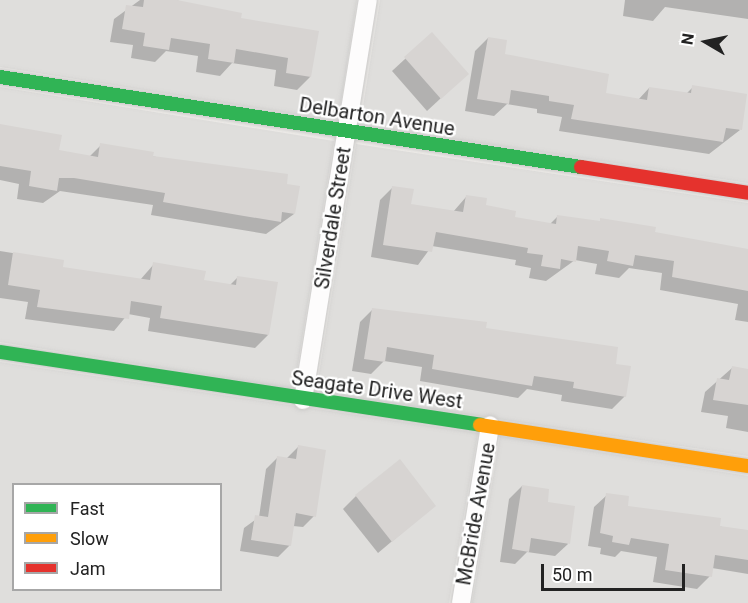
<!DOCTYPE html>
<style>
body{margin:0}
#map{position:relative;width:748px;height:603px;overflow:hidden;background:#f0eeeb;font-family:Roboto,sans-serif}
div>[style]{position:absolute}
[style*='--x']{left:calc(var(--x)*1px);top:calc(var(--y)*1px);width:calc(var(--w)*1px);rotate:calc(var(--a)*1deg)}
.residential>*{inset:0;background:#dfdedc}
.shadow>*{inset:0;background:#0003}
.building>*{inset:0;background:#d7d4d2}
.roads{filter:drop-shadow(0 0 2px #c9c8c7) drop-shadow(0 0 2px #c9c8c7)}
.street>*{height:18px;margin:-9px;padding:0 9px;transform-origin:9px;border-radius:9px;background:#fdfcfc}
.fast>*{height:14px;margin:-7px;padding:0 7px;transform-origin:7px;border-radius:7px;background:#30b455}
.slow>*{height:14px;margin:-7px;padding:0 7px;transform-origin:7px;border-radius:7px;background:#ff9f0a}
.jam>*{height:14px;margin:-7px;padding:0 7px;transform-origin:7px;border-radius:7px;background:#e5322d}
span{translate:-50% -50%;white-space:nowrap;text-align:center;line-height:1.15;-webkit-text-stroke:4.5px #fff;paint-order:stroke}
.street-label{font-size:20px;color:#222}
.legend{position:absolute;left:12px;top:483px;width:210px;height:108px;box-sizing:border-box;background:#fff;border:2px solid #a7a7a7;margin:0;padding:8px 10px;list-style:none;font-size:18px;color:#222}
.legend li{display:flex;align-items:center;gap:12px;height:30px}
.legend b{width:30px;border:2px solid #a7a7a7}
.north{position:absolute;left:676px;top:12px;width:60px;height:60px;-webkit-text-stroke:4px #fff;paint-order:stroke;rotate:279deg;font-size:16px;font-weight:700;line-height:24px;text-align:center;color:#222}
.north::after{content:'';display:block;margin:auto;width:21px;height:27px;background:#222;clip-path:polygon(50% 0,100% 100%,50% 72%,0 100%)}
.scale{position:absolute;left:541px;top:564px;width:144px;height:27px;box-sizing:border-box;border:3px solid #222;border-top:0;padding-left:8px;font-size:18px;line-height:21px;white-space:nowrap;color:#222;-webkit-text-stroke:4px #fff;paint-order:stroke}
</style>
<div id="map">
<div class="residential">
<div style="clip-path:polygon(0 0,357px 0,338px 121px,0 67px)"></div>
<div style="clip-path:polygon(380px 0,748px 0,748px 183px,360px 125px)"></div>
<div style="clip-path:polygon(0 87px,334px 141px,294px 389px,0 342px)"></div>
<div style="clip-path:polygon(356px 144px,748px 203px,748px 456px,316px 392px)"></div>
<div style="clip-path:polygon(evenodd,0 362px,478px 433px,449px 603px,0 603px,0 362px,14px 484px,220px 484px,220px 590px,14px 590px,14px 484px)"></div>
<div style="clip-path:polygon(500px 436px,748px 476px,748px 603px,472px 603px)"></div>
</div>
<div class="shadow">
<div style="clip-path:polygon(140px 0,176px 0,239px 20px,317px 32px,310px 77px,297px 90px,274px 86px,276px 70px,232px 63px,220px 76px,196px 72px,198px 56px,166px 51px,155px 62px,131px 58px,133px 45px,110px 42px,114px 19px)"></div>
<div style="clip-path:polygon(625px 0,748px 0,748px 19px,665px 7px,653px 21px,623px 16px)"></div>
<div style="clip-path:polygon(432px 34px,454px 86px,427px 111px,392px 71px)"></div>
<div style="clip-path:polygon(488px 38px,503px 55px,604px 95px,638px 100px,649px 88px,686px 94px,693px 87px,740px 130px,709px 154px,559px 131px,562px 117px,537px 113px,537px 109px,507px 104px,494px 116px,465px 111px,475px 51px)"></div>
<div style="clip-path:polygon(0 127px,58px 152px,89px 157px,101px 145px,285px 185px,294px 214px,266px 234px,151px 215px,153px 205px,60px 191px,43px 203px,17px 199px,19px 184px,0 180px)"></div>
<div style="clip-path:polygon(393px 187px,410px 205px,453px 212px,466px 197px,514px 218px,550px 224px,557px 217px,598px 223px,601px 220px,653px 234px,748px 250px,748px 322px,735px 320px,738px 304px,660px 290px,662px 273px,629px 268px,619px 278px,595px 274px,597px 264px,575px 260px,546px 281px,529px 278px,531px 268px,515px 265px,516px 260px,432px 246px,418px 265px,371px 257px,380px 200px)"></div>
<div style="clip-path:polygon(0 251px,62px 261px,61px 268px,140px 280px,154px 264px,202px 281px,230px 285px,238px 277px,268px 335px,255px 348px,148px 331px,150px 318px,128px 314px,114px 331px,25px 319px,28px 302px,0 298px)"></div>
<div style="clip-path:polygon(373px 309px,484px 329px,614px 365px,625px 396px,612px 409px,561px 401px,562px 395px,527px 389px,518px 398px,420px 381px,422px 367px,384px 361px,371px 374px,352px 371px,360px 322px)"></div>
<div style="clip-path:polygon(732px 368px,748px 370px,748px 432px,726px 428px,728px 416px,701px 412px,705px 392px)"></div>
<div style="clip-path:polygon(298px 447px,314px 516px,303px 527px,293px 526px,290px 545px,278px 557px,240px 551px,244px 528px,259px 517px,266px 469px,278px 457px,286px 459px)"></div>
<div style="clip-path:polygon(522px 486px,546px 503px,568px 544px,555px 556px,527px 552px,515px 564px,500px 562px,509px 499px)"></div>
<div style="clip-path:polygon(607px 495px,626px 508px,748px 532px,748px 574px,712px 568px,710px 576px,697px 589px,653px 582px,657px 557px,621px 551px,615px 557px,600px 554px,601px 548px,588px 546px,594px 507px)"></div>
<div style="clip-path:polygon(356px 496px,434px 506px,378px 553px,343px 509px)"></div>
</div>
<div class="building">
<div style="clip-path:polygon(144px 0,177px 0,242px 13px,241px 18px,319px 31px,311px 77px,286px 73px,288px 58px,236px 49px,234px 63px,208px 59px,210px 44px,171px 38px,169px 50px,143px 46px,145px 33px,122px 29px,126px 5px,143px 7px)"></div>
<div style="clip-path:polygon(432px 32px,469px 74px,441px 99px,404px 57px)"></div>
<div style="clip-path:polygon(488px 37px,507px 40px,505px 54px,609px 74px,606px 93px,647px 100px,649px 87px,691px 93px,692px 85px,747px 94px,742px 130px,726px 128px,723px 142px,571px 119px,574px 105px,549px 101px,549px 96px,511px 90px,509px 104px,477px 99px)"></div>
<div style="clip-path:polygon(0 124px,62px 135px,59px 150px,98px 157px,100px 143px,154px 152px,153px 156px,288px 174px,287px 184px,300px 186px,295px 214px,282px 212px,281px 222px,238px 215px,163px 202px,165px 193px,74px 178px,59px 178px,57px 191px,29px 186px,31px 171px,0 166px)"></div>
<div style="clip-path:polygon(392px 186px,414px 189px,411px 204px,463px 212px,466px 195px,487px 198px,486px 205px,516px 211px,515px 217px,556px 224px,557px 215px,600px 221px,600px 218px,656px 227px,655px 232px,748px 249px,748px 291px,672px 277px,674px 261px,635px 255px,633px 266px,607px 261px,609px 251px,578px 246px,576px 262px,561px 259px,560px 269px,541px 266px,543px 255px,527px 253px,528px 248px,436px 232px,432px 252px,383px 245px)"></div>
<div style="clip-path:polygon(13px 252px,64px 260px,63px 267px,150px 280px,153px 262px,206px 271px,204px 280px,236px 285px,237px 276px,278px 282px,269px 335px,160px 318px,162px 306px,131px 301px,129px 319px,37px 307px,40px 290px,8px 285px)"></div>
<div style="clip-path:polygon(372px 308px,487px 322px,486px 328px,618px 347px,616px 364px,631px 366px,626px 397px,573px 388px,574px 382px,534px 376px,532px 386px,432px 369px,434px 355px,387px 347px,385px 362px,364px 359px)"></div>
<div style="clip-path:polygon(732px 366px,748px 369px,748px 405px,713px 400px,717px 378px,729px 380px)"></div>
<div style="clip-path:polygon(298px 445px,326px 450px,316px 517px,296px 513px,291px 546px,251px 540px,255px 515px,268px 517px,277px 456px,296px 459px)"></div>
<div style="clip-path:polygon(400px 459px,436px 506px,392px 542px,355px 495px)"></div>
<div style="clip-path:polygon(522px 485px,549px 489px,548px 502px,575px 506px,570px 544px,531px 538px,529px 552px,512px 549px)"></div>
<div style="clip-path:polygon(606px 493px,629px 496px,628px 506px,721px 518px,720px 526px,748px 530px,748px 560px,715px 555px,712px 577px,665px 570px,669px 544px,631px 538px,629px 545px,612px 542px,613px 536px,600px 533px)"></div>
</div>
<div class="roads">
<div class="street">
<div style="--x:303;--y:400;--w:405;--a:-80.8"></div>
<div style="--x:461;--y:603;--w:180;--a:-80.7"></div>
</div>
<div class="fast">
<div style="--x:0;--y:77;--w:588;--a:8.81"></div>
<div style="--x:0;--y:352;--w:486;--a:8.6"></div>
</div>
<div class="slow">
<div style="--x:480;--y:425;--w:271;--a:8.7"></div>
</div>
<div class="jam">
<div style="--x:581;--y:167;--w:169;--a:8.8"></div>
</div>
</div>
<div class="street-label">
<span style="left:377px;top:117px;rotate:9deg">Delbarton Avenue</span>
<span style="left:333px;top:218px;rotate:-81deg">Silverdale Street</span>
<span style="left:377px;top:390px;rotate:8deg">Seagate Drive West</span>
<span style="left:476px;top:514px;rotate:-80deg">McBride Avenue</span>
</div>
<ul class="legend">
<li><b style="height:8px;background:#30b455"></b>Fast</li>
<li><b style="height:8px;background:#ff9f0a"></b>Slow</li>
<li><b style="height:8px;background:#e5322d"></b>Jam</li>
</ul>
<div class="north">N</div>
<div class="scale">50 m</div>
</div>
